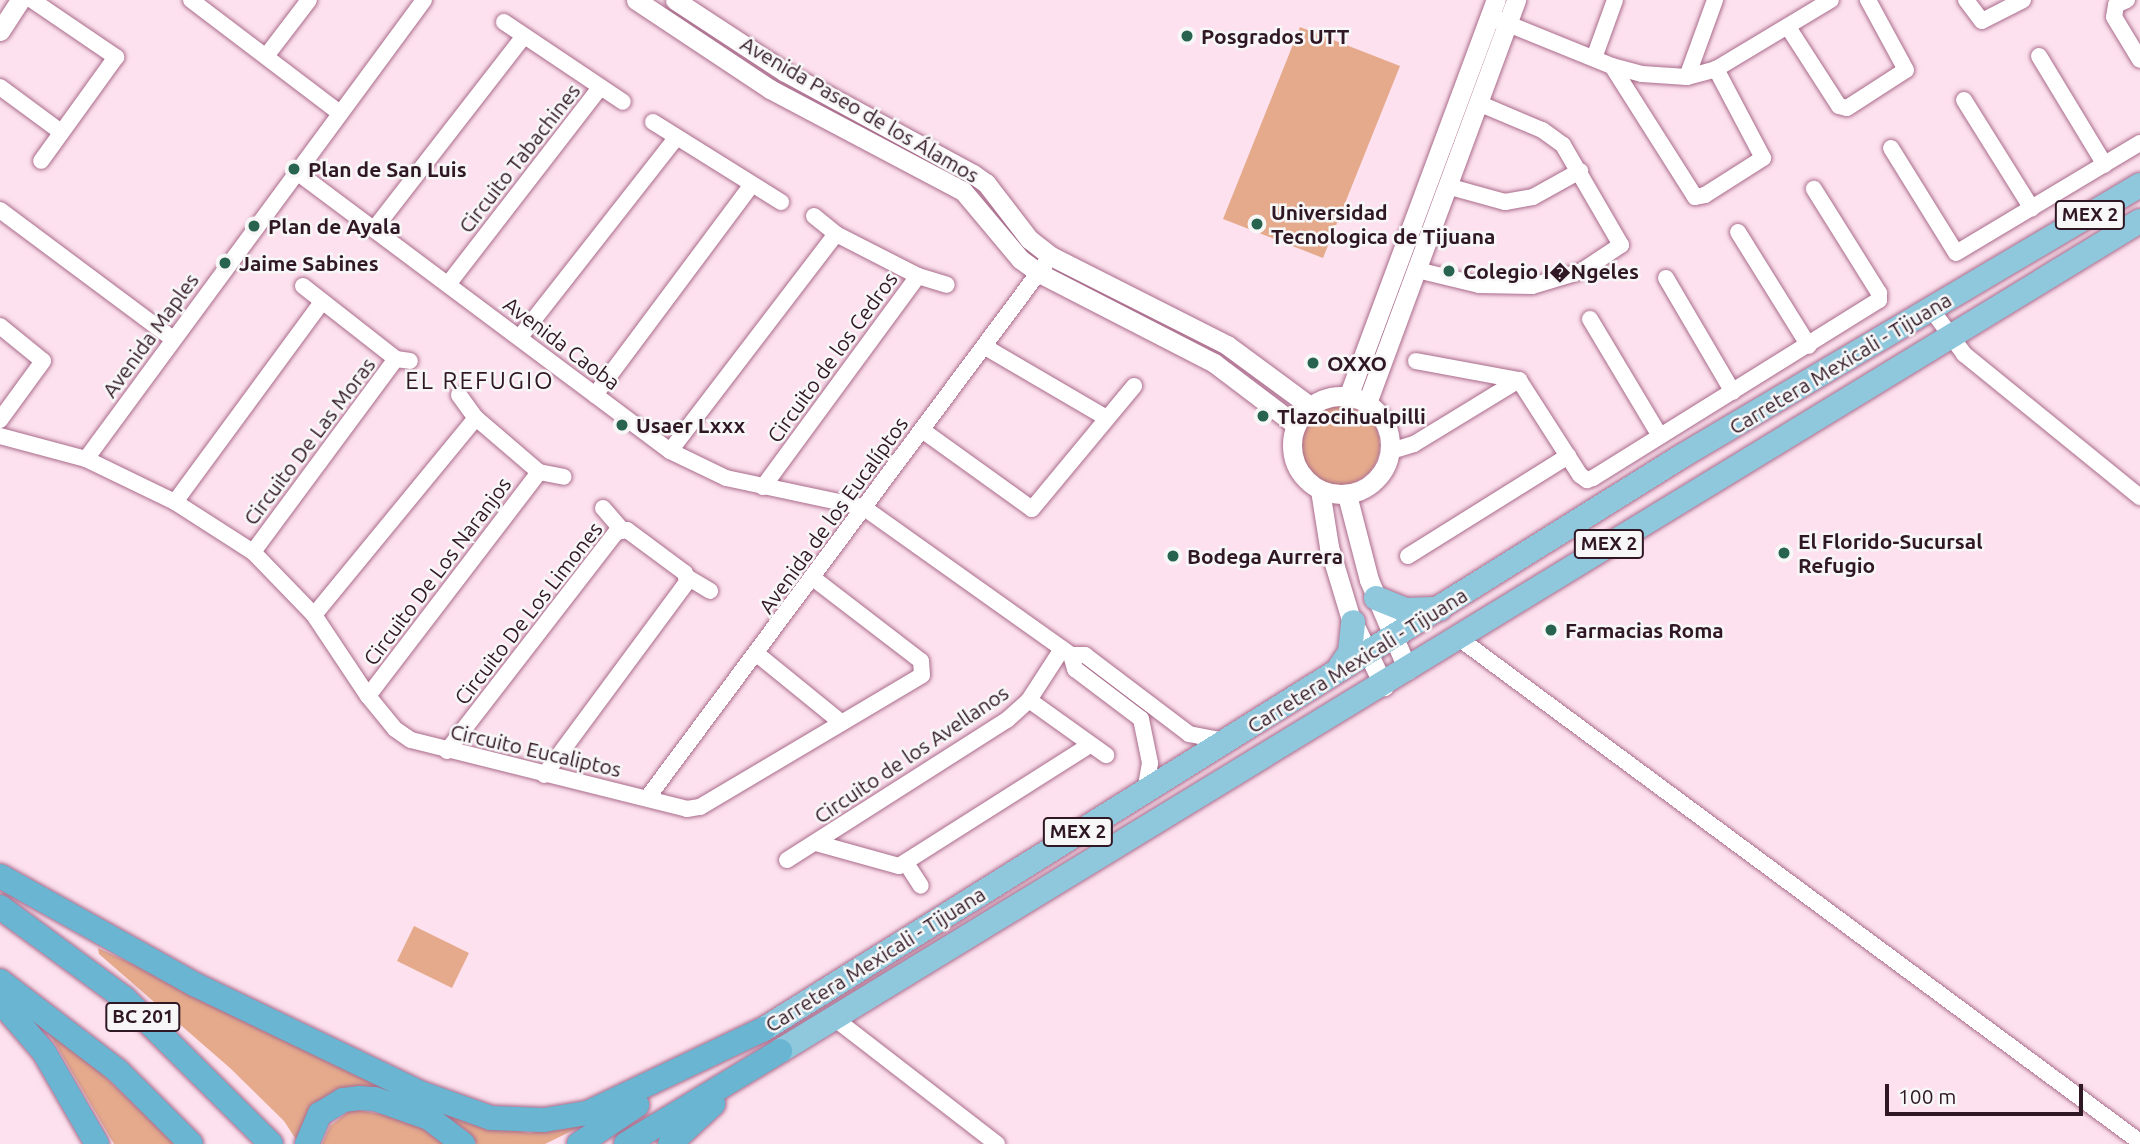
<!DOCTYPE html>
<meta charset="utf-8">
<style>
body{margin:0}
#map{position:relative;width:2140px;height:1144px;overflow:hidden;background:#fde1ee;font-family:Ubuntu,sans-serif}
div>[style]{position:absolute}
[style*='--x']{left:calc(var(--x)*1px);top:calc(var(--y)*1px);width:calc(var(--w)*1px);rotate:calc(var(--a)*1deg)}
.green>*{inset:0;background:#e5aa8c}
.round{border-radius:50%}
.roads{filter:drop-shadow(0 0 2px #a96b8b) drop-shadow(0 0 2px #a96b8b)}
.minor>*{height:16px;margin:-8px;padding:0 8px;transform-origin:8px;border-radius:8px;background:#fff}
.tertiary>*{height:19px;margin:-9.5px;padding:0 9.5px;transform-origin:9.5px;border-radius:9.5px;background:#fff}
.tertiary>.ring{margin:-9.5px;padding:0;box-sizing:content-box;background:none;border:19px solid #fff;border-radius:50%}
.primary>*{height:24px;margin:-12px;padding:0 12px;transform-origin:12px;border-radius:12px;background:#8fc8dd}
.trunk>*{height:24px;margin:-12px;padding:0 12px;transform-origin:12px;border-radius:12px;background:#6ab6d2}
.dots>*{width:19px;height:19px;translate:-50% -50%;box-sizing:border-box;border:4px solid #f7f7f7;border-radius:50%}
span{translate:-50% -50%;white-space:nowrap;text-align:center;line-height:1.15;-webkit-text-stroke:5px #f7f7f7;paint-order:stroke}
.shield-label span{padding:2px 5px;background:#f7f7f7;border:2px solid;border-radius:5px;-webkit-text-stroke-width:0}
.shield-label{font-size:19px;color:#301724;font-weight:700}
.poi-label{font-size:21px;color:#301724;font-weight:700}
.left{translate:0 -50%;text-align:left}
.street-label{font-size:21px;color:#301724}
.quarter-label{font-size:24px;color:#301724;letter-spacing:2px}
.scale{position:absolute;left:1885px;top:1084px;width:198px;height:32px;box-sizing:border-box;border:4px solid #301724;border-top:0;padding-left:9px;font-size:21px;line-height:24px;white-space:nowrap;color:#301724;-webkit-text-stroke:5px #f7f7f7;paint-order:stroke}
</style>
<div id="map">
<div class="green">
<div style="clip-path:polygon(1300px 27px,1400px 66px,1323px 258px,1223px 219px)"></div>
<div class="round" style="left:1300px;top:405px;width:80px;height:80px"></div>
<div style="clip-path:polygon(414px 926px,469px 953px,452px 988px,397px 961px)"></div>
<div style="clip-path:polygon(98px 948px,476px 1123px,529px 1133px,584px 1125px,545px 1144px,477px 1144px,467px 1131px,444px 1117px,365px 1091px,299px 1144px,284px 1121px,230px 1068px,99px 954px)"></div>
<div style="clip-path:polygon(23px 1005px,77px 1050px,176px 1144px,114px 1144px,52px 1038px)"></div>
<div style="clip-path:polygon(352px 1109px,409px 1119px,448px 1144px,322px 1144px,330px 1126px)"></div>
</div>
<div class="roads">
<div class="minor">
<div style="--x:32;--y:0;--w:102;--a:34.2"></div>
<div style="--x:116;--y:57;--w:128;--a:125.8"></div>
<div style="--x:191;--y:0;--w:187;--a:37.2"></div>
<div style="--x:1966;--y:0;--w:26;--a:53"></div>
<div style="--x:1982;--y:21;--w:46;--a:-27.1"></div>
<div style="--x:2127;--y:0;--w:12;--a:156"></div>
<div style="--x:2116;--y:5;--w:12;--a:99"></div>
<div style="--x:2114;--y:17;--w:50;--a:58.8"></div>
<div style="--x:1496;--y:19;--w:125;--a:22.1"></div>
<div style="--x:1612;--y:66;--w:31;--a:15"></div>
<div style="--x:1642;--y:74;--w:45;--a:3.8"></div>
<div style="--x:1687;--y:77;--w:30;--a:-15"></div>
<div style="--x:1716;--y:69;--w:134;--a:-31"></div>
<div style="--x:504;--y:22;--w:143;--a:33.9"></div>
<div style="--x:1788;--y:27;--w:94;--a:57.2"></div>
<div style="--x:1839;--y:106;--w:8;--a:14"></div>
<div style="--x:1847;--y:108;--w:70;--a:-32.8"></div>
<div style="--x:1906;--y:70;--w:80;--a:-118.5"></div>
<div style="--x:267;--y:55;--w:69;--a:-52.6"></div>
<div style="--x:2039;--y:56;--w:127;--a:58.8"></div>
<div style="--x:1594;--y:58;--w:62;--a:-70.1"></div>
<div style="--x:1612;--y:66;--w:155;--a:57.6"></div>
<div style="--x:1695;--y:197;--w:10;--a:-11"></div>
<div style="--x:1705;--y:195;--w:69;--a:-32.5"></div>
<div style="--x:1763;--y:158;--w:101;--a:-117.8"></div>
<div style="--x:1687;--y:77;--w:82;--a:-70"></div>
<div style="--x:0;--y:87;--w:76;--a:36.4"></div>
<div style="--x:1964;--y:100;--w:128;--a:58"></div>
<div style="--x:653;--y:122;--w:151;--a:32"></div>
<div style="--x:1891;--y:148;--w:123;--a:58.2"></div>
<div style="--x:1956;--y:253;--w:214;--a:-30.9"></div>
<div style="--x:297;--y:172;--w:466;--a:36.8"></div>
<div style="--x:670;--y:451;--w:62;--a:25.7"></div>
<div style="--x:726;--y:478;--w:140;--a:12"></div>
<div style="--x:863;--y:507;--w:255;--a:35.4"></div>
<div style="--x:1447;--y:186;--w:60;--a:15.4"></div>
<div style="--x:1505;--y:202;--w:28;--a:-10"></div>
<div style="--x:1533;--y:197;--w:54;--a:-29"></div>
<div style="--x:0;--y:210;--w:216;--a:36.7"></div>
<div style="--x:814;--y:216;--w:28;--a:39"></div>
<div style="--x:836;--y:234;--w:92;--a:27.1"></div>
<div style="--x:918;--y:276;--w:30;--a:17"></div>
<div style="--x:375;--y:228;--w:242;--a:-52.2"></div>
<div style="--x:1738;--y:232;--w:134;--a:58.1"></div>
<div style="--x:1417;--y:270;--w:64;--a:13.6"></div>
<div style="--x:1479;--y:285;--w:53;--a:1.1"></div>
<div style="--x:1532;--y:286;--w:52;--a:-16.7"></div>
<div style="--x:1582;--y:271;--w:47;--a:-33.7"></div>
<div style="--x:1621;--y:245;--w:116;--a:-120.1"></div>
<div style="--x:1563;--y:145;--w:26;--a:-144"></div>
<div style="--x:1542;--y:130;--w:69;--a:-157.1"></div>
<div style="--x:1666;--y:278;--w:132;--a:59.6"></div>
<div style="--x:449;--y:283;--w:245;--a:-52.3"></div>
<div style="--x:303;--y:286;--w:118;--a:38.1"></div>
<div style="--x:396;--y:359;--w:14;--a:8"></div>
<div style="--x:1931;--y:309;--w:56;--a:53.7"></div>
<div style="--x:1964;--y:354;--w:227;--a:39.1"></div>
<div style="--x:1590;--y:319;--w:136;--a:59.1"></div>
<div style="--x:0;--y:326;--w:55;--a:39.1"></div>
<div style="--x:43;--y:361;--w:73;--a:126.1"></div>
<div style="--x:520;--y:337;--w:253;--a:-51.9"></div>
<div style="--x:985;--y:347;--w:139;--a:30.3"></div>
<div style="--x:1416;--y:361;--w:105;--a:10.5"></div>
<div style="--x:1519;--y:380;--w:113;--a:57.3"></div>
<div style="--x:1580;--y:475;--w:9;--a:36"></div>
<div style="--x:1587;--y:480;--w:6;--a:-18"></div>
<div style="--x:1593;--y:478;--w:337;--a:-31.9"></div>
<div style="--x:1879;--y:300;--w:7;--a:-90"></div>
<div style="--x:1879;--y:293;--w:123;--a:-122"></div>
<div style="--x:459;--y:395;--w:29;--a:54"></div>
<div style="--x:476;--y:418;--w:83;--a:40.6"></div>
<div style="--x:539;--y:472;--w:25;--a:11"></div>
<div style="--x:595;--y:395;--w:261;--a:-53.3"></div>
<div style="--x:922;--y:430;--w:135;--a:35.7"></div>
<div style="--x:1032;--y:509;--w:160;--a:-50.3"></div>
<div style="--x:0;--y:436;--w:89;--a:15"></div>
<div style="--x:86;--y:459;--w:99;--a:25.8"></div>
<div style="--x:175;--y:502;--w:93;--a:32.7"></div>
<div style="--x:253;--y:552;--w:88;--a:45.9"></div>
<div style="--x:314;--y:615;--w:97;--a:56.3"></div>
<div style="--x:368;--y:696;--w:43;--a:50.7"></div>
<div style="--x:395;--y:729;--w:19;--a:35"></div>
<div style="--x:411;--y:740;--w:284;--a:14"></div>
<div style="--x:687;--y:809;--w:13;--a:-9"></div>
<div style="--x:700;--y:807;--w:258;--a:-30.7"></div>
<div style="--x:922;--y:675;--w:14;--a:-94"></div>
<div style="--x:921;--y:661;--w:136;--a:-142.5"></div>
<div style="--x:670;--y:451;--w:273;--a:-52.6"></div>
<div style="--x:1391;--y:451;--w:24;--a:-17"></div>
<div style="--x:1414;--y:444;--w:123;--a:-31.4"></div>
<div style="--x:86;--y:459;--w:570;--a:-53.63"></div>
<div style="--x:763;--y:487;--w:262;--a:-53.7"></div>
<div style="--x:175;--y:502;--w:248;--a:-53.7"></div>
<div style="--x:603;--y:508;--w:28;--a:49"></div>
<div style="--x:253;--y:552;--w:240;--a:-53.5"></div>
<div style="--x:1408;--y:556;--w:189;--a:-32"></div>
<div style="--x:687;--y:577;--w:27;--a:31"></div>
<div style="--x:314;--y:615;--w:255;--a:-50.6"></div>
<div style="--x:1460;--y:639;--w:846;--a:36.49"></div>
<div style="--x:757;--y:654;--w:109;--a:39.1"></div>
<div style="--x:1071;--y:655;--w:14;--a:0"></div>
<div style="--x:1085;--y:655;--w:131;--a:37.2"></div>
<div style="--x:1189;--y:734;--w:37;--a:11"></div>
<div style="--x:1071;--y:655;--w:15;--a:74"></div>
<div style="--x:1075;--y:669;--w:83;--a:37.1"></div>
<div style="--x:1141;--y:719;--w:45;--a:78.4"></div>
<div style="--x:1150;--y:763;--w:27;--a:100"></div>
<div style="--x:368;--y:696;--w:282;--a:-52.6"></div>
<div style="--x:1029;--y:700;--w:95;--a:35.5"></div>
<div style="--x:447;--y:751;--w:277;--a:-52.3"></div>
<div style="--x:616;--y:532;--w:11;--a:-10"></div>
<div style="--x:627;--y:530;--w:72;--a:36.6"></div>
<div style="--x:685;--y:573;--w:9;--a:77"></div>
<div style="--x:687;--y:582;--w:240;--a:126.5"></div>
<div style="--x:648;--y:797;--w:675;--a:-53.32"></div>
<div style="--x:816;--y:843;--w:86;--a:15.5"></div>
<div style="--x:899;--y:866;--w:226;--a:-32.4"></div>
<div style="--x:787;--y:860;--w:261;--a:-32.5"></div>
<div style="--x:1007;--y:720;--w:30;--a:-42"></div>
<div style="--x:1029;--y:700;--w:61;--a:-57.1"></div>
<div style="--x:906;--y:863;--w:27;--a:57"></div>
<div style="--x:834;--y:1018;--w:206;--a:37.7"></div>
</div>
<div class="tertiary">
<div style="--x:636;--y:0;--w:161;--a:33.6"></div>
<div style="--x:770;--y:89;--w:218;--a:27.9"></div>
<div style="--x:963;--y:191;--w:89;--a:50"></div>
<div style="--x:1020;--y:259;--w:24;--a:36"></div>
<div style="--x:1039;--y:273;--w:197;--a:27.2"></div>
<div style="--x:1214;--y:363;--w:103;--a:37.1"></div>
<div style="--x:675;--y:0;--w:131;--a:33.2"></div>
<div style="--x:785;--y:72;--w:214;--a:28.5"></div>
<div style="--x:973;--y:174;--w:16;--a:35"></div>
<div style="--x:986;--y:183;--w:71;--a:52.5"></div>
<div style="--x:1029;--y:239;--w:28;--a:38"></div>
<div style="--x:1051;--y:256;--w:197;--a:26.8"></div>
<div style="--x:1227;--y:345;--w:104;--a:36.4"></div>
<div style="--x:0;--y:31;--w:37;--a:-57"></div>
<div class="ring" style="left:1292px;top:396px;width:79px;height:79px"></div>
<div style="--x:1348;--y:397;--w:424;--a:-69.6"></div>
<div style="--x:1367;--y:403;--w:430;--a:-69.7"></div>
<div style="--x:1320;--y:490;--w:58;--a:81"></div>
<div style="--x:1329;--y:547;--w:72;--a:73.1"></div>
<div style="--x:1350;--y:616;--w:78;--a:64.1"></div>
<div style="--x:1347;--y:495;--w:88;--a:75.5"></div>
<div style="--x:1369;--y:580;--w:98;--a:66.6"></div>
</div>
<div class="primary">
<div style="--x:1376;--y:598;--w:31;--a:22"></div>
<div style="--x:1405;--y:610;--w:35;--a:-2"></div>
<div style="--x:1338;--y:670;--w:22;--a:-56"></div>
<div style="--x:1350;--y:652;--w:30;--a:-84"></div>
<div style="--x:764;--y:1029;--w:1082;--a:-31.97"></div>
<div style="--x:1682;--y:456;--w:532;--a:-30.61"></div>
<div style="--x:780;--y:1051;--w:1593;--a:-31.4"></div>
</div>
<div class="trunk">
<div style="--x:0;--y:876;--w:224;--a:29.1"></div>
<div style="--x:196;--y:985;--w:246;--a:25.7"></div>
<div style="--x:418;--y:1092;--w:77;--a:19.6"></div>
<div style="--x:491;--y:1118;--w:53;--a:2.2"></div>
<div style="--x:544;--y:1120;--w:44;--a:-9.2"></div>
<div style="--x:587;--y:1113;--w:196;--a:-25.4"></div>
<div style="--x:0;--y:907;--w:154;--a:36.3"></div>
<div style="--x:124;--y:998;--w:207;--a:44.8"></div>
<div style="--x:0;--y:981;--w:148;--a:37.3"></div>
<div style="--x:118;--y:1071;--w:103;--a:45"></div>
<div style="--x:0;--y:1001;--w:67;--a:49.2"></div>
<div style="--x:44;--y:1052;--w:106;--a:60.1"></div>
<div style="--x:307;--y:1144;--w:33;--a:-67"></div>
<div style="--x:320;--y:1114;--w:27;--a:-31"></div>
<div style="--x:343;--y:1100;--w:16;--a:-7"></div>
<div style="--x:359;--y:1098;--w:16;--a:4"></div>
<div style="--x:375;--y:1099;--w:57;--a:19.4"></div>
<div style="--x:429;--y:1118;--w:43;--a:37.4"></div>
<div style="--x:579;--y:1144;--w:70;--a:-33.9"></div>
<div style="--x:626;--y:1144;--w:180;--a:-31.1"></div>
<div style="--x:670;--y:1144;--w:59;--a:-42.9"></div>
</div>
</div>
<div class="dots">
<div style="left:1187px;top:36px;background:#27634e"></div>
<div style="left:294px;top:169px;background:#27634e"></div>
<div style="left:1257px;top:224px;background:#27634e"></div>
<div style="left:254px;top:226px;background:#27634e"></div>
<div style="left:225px;top:263px;background:#27634e"></div>
<div style="left:1449px;top:271px;background:#27634e"></div>
<div style="left:1313px;top:363px;background:#27634e"></div>
<div style="left:1263px;top:416px;background:#27634e"></div>
<div style="left:622px;top:425px;background:#27634e"></div>
<div style="left:1784px;top:553px;background:#27634e"></div>
<div style="left:1173px;top:556px;background:#27634e"></div>
<div style="left:1551px;top:630px;background:#27634e"></div>
</div>
<div class="shield-label">
<span style="left:2090px;top:215px">MEX 2</span>
<span style="left:1609px;top:544px">MEX 2</span>
<span style="left:1078px;top:832px">MEX 2</span>
<span style="left:143px;top:1017px">BC 201</span>
</div>
<div class="poi-label">
<span class="left" style="left:1201px;top:36px">Posgrados UTT</span>
<span class="left" style="left:308px;top:169px">Plan de San Luis</span>
<span class="left" style="left:1271px;top:224px">Universidad<br>Tecnologica de Tijuana</span>
<span class="left" style="left:268px;top:226px">Plan de Ayala</span>
<span class="left" style="left:239px;top:263px">Jaime Sabines</span>
<span class="left" style="left:1463px;top:271px">Colegio I�Ngeles</span>
<span class="left" style="left:1327px;top:363px">OXXO</span>
<span class="left" style="left:1277px;top:416px">Tlazocihualpilli</span>
<span class="left" style="left:636px;top:425px">Usaer Lxxx</span>
<span class="left" style="left:1798px;top:553px">El Florido-Sucursal<br>Refugio</span>
<span class="left" style="left:1187px;top:556px">Bodega Aurrera</span>
<span class="left" style="left:1565px;top:630px">Farmacias Roma</span>
</div>
<div class="street-label">
<span style="left:860px;top:109px;rotate:30deg">Avenida Paseo de los Álamos</span>
<span style="left:519px;top:158px;rotate:-52deg">Circuito Tabachines</span>
<span style="left:150px;top:335px;rotate:-54deg">Avenida Maples</span>
<span style="left:562px;top:343px;rotate:37deg">Avenida Caoba</span>
<span style="left:832px;top:357px;rotate:-54deg">Circuito de los Cedros</span>
<span style="left:1840px;top:363px;rotate:-31deg">Carretera Mexicali - Tijuana</span>
<span style="left:309px;top:441px;rotate:-53deg">Circuito De Las Moras</span>
<span style="left:833px;top:515px;rotate:-54deg">Avenida de los Eucalíptos</span>
<span style="left:437px;top:571px;rotate:-53deg">Circuito De Los Naranjos</span>
<span style="left:528px;top:613px;rotate:-52deg">Circuito De Los Limones</span>
<span style="left:1357px;top:660px;rotate:-32deg">Carretera Mexicali - Tijuana</span>
<span style="left:536px;top:750px;rotate:13deg">Circuito Eucaliptos</span>
<span style="left:911px;top:754px;rotate:-34deg">Circuito de los Avellanos</span>
<span style="left:875px;top:959px;rotate:-32deg">Carretera Mexicali - Tijuana</span>
</div>
<div class="quarter-label">
<span style="left:480px;top:381px">EL REFUGIO</span>
</div>
<div class="scale">100 m</div>
</div>
